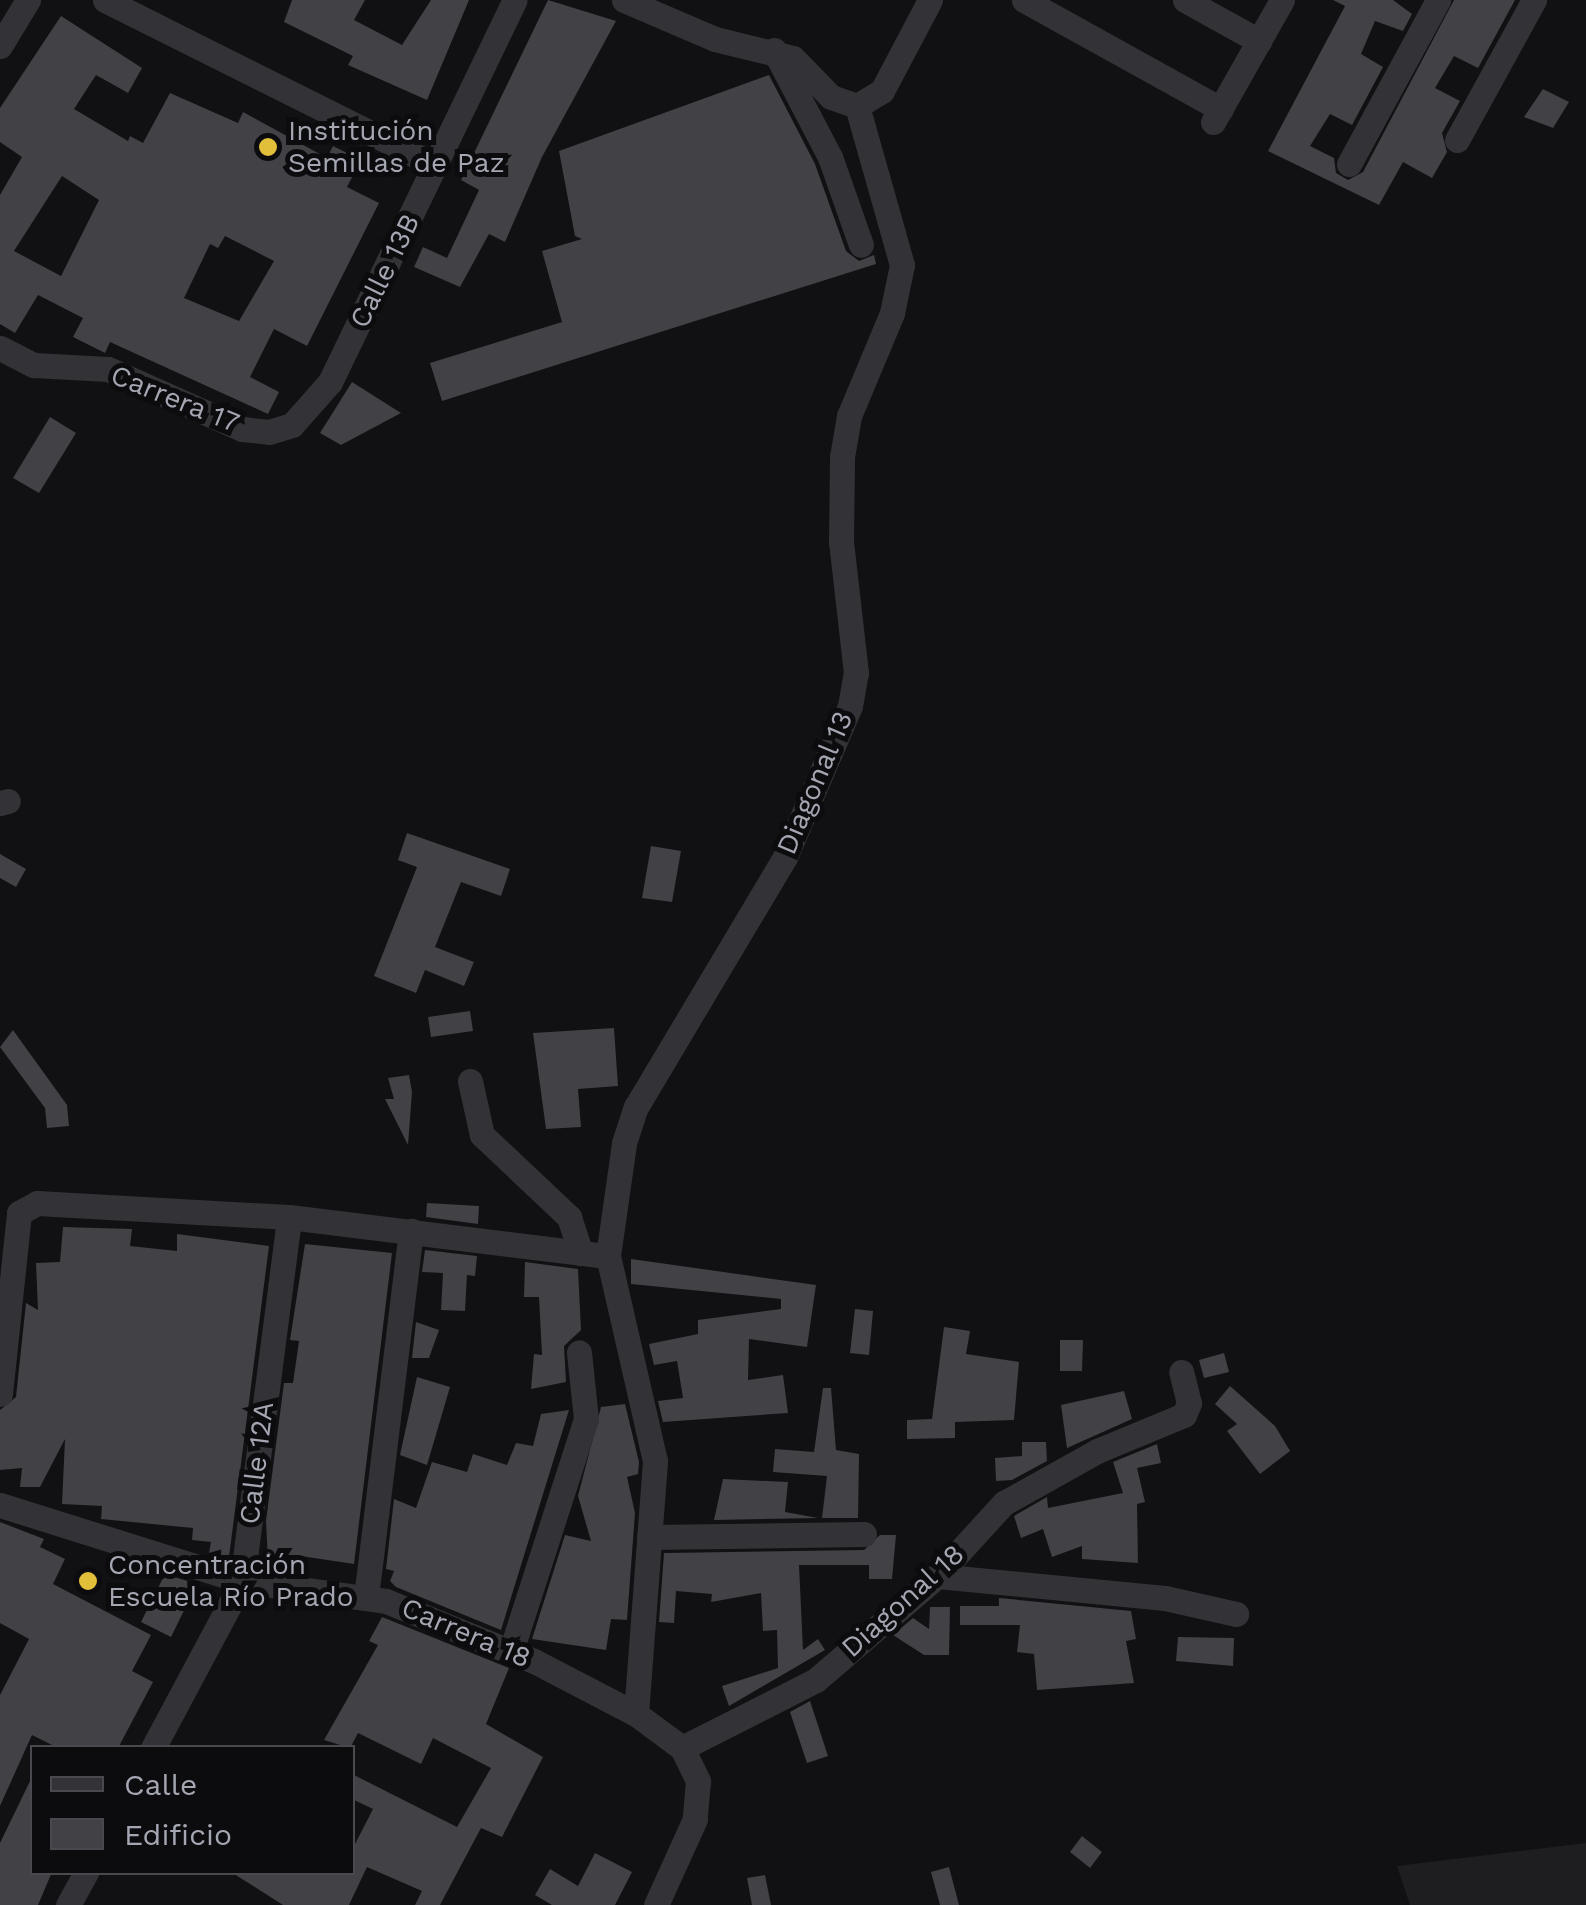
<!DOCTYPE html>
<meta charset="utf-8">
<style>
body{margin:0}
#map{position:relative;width:1586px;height:1905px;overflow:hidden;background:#111113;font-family:"Work Sans",sans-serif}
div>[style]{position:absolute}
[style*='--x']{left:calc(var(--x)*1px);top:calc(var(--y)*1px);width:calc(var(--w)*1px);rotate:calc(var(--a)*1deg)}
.built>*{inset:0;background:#1e1d1f}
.building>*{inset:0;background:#414146}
.minor>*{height:25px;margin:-12.5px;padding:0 12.5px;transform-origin:12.5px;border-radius:12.5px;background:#333337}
.dots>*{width:28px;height:28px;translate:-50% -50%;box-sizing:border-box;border:5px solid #0c0c0e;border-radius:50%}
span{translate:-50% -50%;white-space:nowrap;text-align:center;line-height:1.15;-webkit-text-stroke:10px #0c0c0e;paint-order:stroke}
.poi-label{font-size:28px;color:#a4a6b2}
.left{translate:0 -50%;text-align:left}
.street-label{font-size:28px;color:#a4a6b2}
.legend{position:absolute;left:30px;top:1745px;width:325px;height:130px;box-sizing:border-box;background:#0c0c0e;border:2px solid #494a50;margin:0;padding:12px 18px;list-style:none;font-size:30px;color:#a4a6b2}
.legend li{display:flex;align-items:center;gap:20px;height:50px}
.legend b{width:50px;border:2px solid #494a50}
</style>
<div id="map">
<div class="built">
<div style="clip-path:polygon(1586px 1843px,1586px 1905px,1410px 1905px,1397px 1866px)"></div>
</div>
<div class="building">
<div style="clip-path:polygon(292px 0,365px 0,354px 20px,402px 45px,431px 0,469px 0,427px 100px,348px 65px,353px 56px,284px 22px)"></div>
<div style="clip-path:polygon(548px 0,616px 21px,542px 157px,505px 242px,489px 234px,460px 287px,414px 267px,423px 247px,447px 258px,479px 190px,461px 180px)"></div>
<div style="clip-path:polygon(1333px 0,1393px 0,1412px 14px,1403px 31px,1375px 21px,1361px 54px,1383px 67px,1352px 125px,1330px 114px,1310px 146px,1334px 158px,1336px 173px,1348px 180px,1363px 172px,1454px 0,1515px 0,1478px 68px,1454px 56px,1435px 88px,1460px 101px,1442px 133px,1447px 152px,1432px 178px,1403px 162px,1379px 205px,1268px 151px,1345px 6px)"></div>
<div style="clip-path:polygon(evenodd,61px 16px,142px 68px,128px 93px,96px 75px,74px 109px,128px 141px,130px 136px,143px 143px,170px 93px,238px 123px,243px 112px,327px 158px,333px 146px,361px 160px,347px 187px,379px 203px,307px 346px,274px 329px,250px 377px,279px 392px,268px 414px,110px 342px,105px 353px,73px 337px,83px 318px,38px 295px,15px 333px,0 324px,0 195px,22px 157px,0 142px,0 108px,61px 16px,62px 176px,99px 200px,61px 276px,14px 251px,62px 176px,61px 16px,225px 236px,274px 261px,239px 321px,184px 298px,210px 244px,218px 248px,225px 236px)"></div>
<div style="clip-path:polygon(769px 75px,815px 164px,846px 251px,859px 261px,874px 255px,876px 264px,442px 401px,430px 363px,562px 322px,542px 251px,582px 239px,575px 236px,559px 151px)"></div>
<div style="clip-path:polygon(1543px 89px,1569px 102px,1553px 128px,1524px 117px)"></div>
<div style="clip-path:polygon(352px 382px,401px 413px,341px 445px,320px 433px)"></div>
<div style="clip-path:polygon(50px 417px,76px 433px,39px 493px,13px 478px)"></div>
<div style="clip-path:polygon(407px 833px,510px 869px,501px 896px,461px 882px,435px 947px,474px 962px,464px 986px,425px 970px,416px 993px,374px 976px,417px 867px,398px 860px)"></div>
<div style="clip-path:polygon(651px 846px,681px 851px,672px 902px,642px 898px)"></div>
<div style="clip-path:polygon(0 854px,26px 869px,16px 887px,0 878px)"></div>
<div style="clip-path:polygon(470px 1011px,473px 1031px,431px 1037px,428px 1017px)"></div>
<div style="clip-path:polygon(614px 1028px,618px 1086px,578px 1089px,581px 1127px,546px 1129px,533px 1033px)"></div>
<div style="clip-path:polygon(13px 1030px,67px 1105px,69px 1126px,47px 1128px,45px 1108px,0 1047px)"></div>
<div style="clip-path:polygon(409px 1075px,412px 1092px,408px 1145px,385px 1099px,394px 1099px,388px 1078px)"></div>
<div style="clip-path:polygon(427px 1203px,479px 1206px,478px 1224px,426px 1217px)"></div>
<div style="clip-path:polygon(63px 1227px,132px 1229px,130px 1246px,177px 1251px,177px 1234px,269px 1246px,229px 1557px,209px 1553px,211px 1542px,192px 1540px,193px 1528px,101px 1519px,102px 1506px,62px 1504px,65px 1439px,40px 1487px,20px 1487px,22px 1468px,0 1470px,0 1410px,16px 1397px,26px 1303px,38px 1310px,36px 1263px,60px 1262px)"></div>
<div style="clip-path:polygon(305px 1244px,392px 1253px,354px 1564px,294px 1555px,268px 1561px,266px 1521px,284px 1383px,293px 1383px,299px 1341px,290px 1340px)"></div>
<div style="clip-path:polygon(425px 1250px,477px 1256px,475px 1276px,467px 1275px,465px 1311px,441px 1310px,443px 1273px,422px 1272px)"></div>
<div style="clip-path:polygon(631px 1259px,816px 1285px,807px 1347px,749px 1339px,748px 1380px,783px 1375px,788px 1413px,663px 1422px,658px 1401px,683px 1398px,677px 1361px,654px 1365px,649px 1344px,698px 1334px,698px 1320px,781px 1309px,781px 1299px,631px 1284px)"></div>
<div style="clip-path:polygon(525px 1262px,578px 1269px,581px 1330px,564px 1346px,566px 1382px,531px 1389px,534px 1354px,542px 1355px,539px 1297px,524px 1297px)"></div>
<div style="clip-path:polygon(855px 1309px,873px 1311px,869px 1355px,850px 1353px)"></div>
<div style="clip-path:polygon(416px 1322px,439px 1330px,429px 1358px,412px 1358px)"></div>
<div style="clip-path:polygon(944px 1327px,970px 1331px,966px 1354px,1019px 1362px,1014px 1420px,955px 1422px,955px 1438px,907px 1439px,907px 1420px,932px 1419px)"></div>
<div style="clip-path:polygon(1060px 1340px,1083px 1340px,1082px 1371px,1060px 1371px)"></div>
<div style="clip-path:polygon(1224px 1353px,1229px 1372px,1204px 1378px,1199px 1360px)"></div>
<div style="clip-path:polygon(417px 1377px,450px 1387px,427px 1465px,400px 1455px)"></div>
<div style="clip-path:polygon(1230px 1386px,1275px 1426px,1290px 1451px,1260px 1474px,1227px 1431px,1237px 1424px,1215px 1404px)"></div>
<div style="clip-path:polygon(823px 1388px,831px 1388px,836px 1450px,859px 1454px,858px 1518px,822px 1518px,827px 1476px,773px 1472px,775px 1449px,814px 1452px)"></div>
<div style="clip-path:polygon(1124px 1391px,1132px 1419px,1067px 1448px,1061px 1405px)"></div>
<div style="clip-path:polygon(625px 1404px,639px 1462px,638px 1474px,627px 1477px,635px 1513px,627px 1620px,611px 1619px,606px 1650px,532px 1639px,565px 1535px,591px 1541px,578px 1496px,601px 1407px)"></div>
<div style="clip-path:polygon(569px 1410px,501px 1630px,396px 1587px,390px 1581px,394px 1571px,386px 1569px,394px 1499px,416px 1508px,432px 1462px,467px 1472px,473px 1454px,507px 1465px,516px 1443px,533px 1446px,541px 1414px)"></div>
<div style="clip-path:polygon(1022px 1442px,1046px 1442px,1047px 1461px,1012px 1480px,996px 1481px,995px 1458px,1022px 1456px)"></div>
<div style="clip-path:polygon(1157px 1444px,1161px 1463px,1137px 1468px,1145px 1502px,1137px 1504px,1138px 1563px,1082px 1559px,1082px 1546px,1052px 1557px,1043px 1529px,1021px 1538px,1014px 1516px,1047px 1497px,1048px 1508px,1123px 1493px,1113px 1462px)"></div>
<div style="clip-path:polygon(723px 1479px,788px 1482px,785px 1512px,818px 1518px,714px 1520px)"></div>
<div style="clip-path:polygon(0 1522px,44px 1539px,40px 1547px,65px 1559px,53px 1584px,151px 1635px,132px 1671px,153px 1682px,118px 1748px,58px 1748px,32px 1735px,0 1806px,0 1695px,29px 1639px,0 1623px)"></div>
<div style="clip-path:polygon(880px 1535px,896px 1535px,892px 1579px,869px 1579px,869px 1565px,799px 1565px,803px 1650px,818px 1639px,825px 1650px,729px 1706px,722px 1686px,778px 1668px,777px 1630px,763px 1631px,761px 1593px,711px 1602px,712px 1594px,676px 1591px,674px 1623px,659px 1622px,664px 1553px,864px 1550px)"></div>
<div style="clip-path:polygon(165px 1574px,197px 1584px,171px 1637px,141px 1622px)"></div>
<div style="clip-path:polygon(999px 1598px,1131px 1611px,1136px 1639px,1126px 1641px,1134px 1683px,1037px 1690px,1034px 1654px,1017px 1652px,1020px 1625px,960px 1625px,960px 1606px,999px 1606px)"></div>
<div style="clip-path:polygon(930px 1607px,950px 1607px,949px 1655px,924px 1655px,893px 1635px,913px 1618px,929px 1629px)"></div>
<div style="clip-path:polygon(382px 1617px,509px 1668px,486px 1724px,543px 1757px,502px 1837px,481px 1828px,440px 1905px,415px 1905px,422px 1891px,367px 1867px,349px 1905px,283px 1905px,231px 1872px,352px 1872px,352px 1850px,373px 1809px,352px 1799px,352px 1774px,457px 1827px,491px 1768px,433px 1738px,421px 1764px,358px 1733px,350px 1748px,324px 1740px,378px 1645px,369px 1641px)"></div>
<div style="clip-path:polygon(1178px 1637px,1234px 1638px,1233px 1666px,1176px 1661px)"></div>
<div style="clip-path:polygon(810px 1701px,828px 1756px,807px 1763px,790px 1712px)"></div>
<div style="clip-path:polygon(32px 1777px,32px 1872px,52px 1872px,38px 1905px,0 1905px,0 1843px)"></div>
<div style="clip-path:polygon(1082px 1836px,1102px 1852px,1090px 1868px,1070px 1852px)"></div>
<div style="clip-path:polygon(595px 1853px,632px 1872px,615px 1905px,552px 1905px,535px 1895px,550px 1869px,578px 1886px)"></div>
<div style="clip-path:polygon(949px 1867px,959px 1905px,940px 1905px,931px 1872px)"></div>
<div style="clip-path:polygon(765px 1875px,771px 1905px,752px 1905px,747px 1878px)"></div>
</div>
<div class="minor">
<div style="--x:105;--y:0;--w:370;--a:26.6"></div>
<div style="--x:624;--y:0;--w:99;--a:23.2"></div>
<div style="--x:715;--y:39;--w:80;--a:13.7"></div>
<div style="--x:793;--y:58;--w:54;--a:45.7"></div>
<div style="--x:831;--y:97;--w:28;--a:19"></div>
<div style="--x:1024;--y:0;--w:225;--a:29"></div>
<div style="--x:1185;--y:0;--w:85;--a:29"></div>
<div style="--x:0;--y:46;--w:54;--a:-58.7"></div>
<div style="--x:774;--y:50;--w:121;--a:62.4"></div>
<div style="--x:830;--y:157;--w:93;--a:70.6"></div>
<div style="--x:857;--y:106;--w:29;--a:-31"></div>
<div style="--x:882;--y:91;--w:103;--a:-62.2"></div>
<div style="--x:1213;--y:122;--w:140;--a:-60.5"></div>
<div style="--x:1457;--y:140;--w:160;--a:-61.2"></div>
<div style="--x:1349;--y:164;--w:187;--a:-61.5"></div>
<div style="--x:0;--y:348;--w:38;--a:27"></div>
<div style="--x:34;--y:365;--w:74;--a:3.1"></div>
<div style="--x:108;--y:369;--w:147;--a:24.1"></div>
<div style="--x:242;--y:429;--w:27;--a:6"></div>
<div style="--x:269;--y:432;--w:24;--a:-17"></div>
<div style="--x:292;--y:425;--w:57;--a:-48.5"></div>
<div style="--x:330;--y:382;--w:424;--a:-64.2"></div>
<div style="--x:0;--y:803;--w:8;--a:-14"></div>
<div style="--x:470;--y:1081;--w:55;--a:77.5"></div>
<div style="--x:482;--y:1135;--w:120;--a:43.3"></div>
<div style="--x:569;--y:1217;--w:38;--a:72"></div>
<div style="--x:19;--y:1213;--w:21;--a:-29"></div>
<div style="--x:37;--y:1203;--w:252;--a:3.2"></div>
<div style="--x:289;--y:1217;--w:321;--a:7"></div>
<div style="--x:0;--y:1394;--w:182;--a:-84"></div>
<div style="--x:0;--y:1505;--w:254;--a:17.4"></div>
<div style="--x:242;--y:1581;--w:145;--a:7.9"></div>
<div style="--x:386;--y:1601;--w:160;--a:22.1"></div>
<div style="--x:534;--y:1661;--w:115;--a:27.5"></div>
<div style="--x:636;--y:1714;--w:57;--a:36.5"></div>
<div style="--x:682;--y:1748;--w:37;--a:64"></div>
<div style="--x:698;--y:1781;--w:38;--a:95"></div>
<div style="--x:695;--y:1819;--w:94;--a:114.4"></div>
<div style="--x:649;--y:1537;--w:215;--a:-0.8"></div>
<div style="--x:937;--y:1576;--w:229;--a:5.5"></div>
<div style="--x:1165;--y:1598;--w:73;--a:12.7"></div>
<div style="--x:366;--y:1597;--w:369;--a:-83"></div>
<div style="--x:511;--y:1651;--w:244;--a:-72.1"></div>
<div style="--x:586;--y:1419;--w:67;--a:-96"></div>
<div style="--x:636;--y:1714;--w:254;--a:-85.7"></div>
<div style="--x:655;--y:1461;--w:210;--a:-102.9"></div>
<div style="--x:608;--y:1256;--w:114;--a:-81.9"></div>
<div style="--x:624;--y:1143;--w:38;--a:-72"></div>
<div style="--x:636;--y:1107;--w:291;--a:-59.2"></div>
<div style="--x:785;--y:857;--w:164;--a:-66.7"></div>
<div style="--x:850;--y:706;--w:34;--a:-80"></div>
<div style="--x:856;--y:673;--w:132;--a:-96.5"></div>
<div style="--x:841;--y:542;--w:85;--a:-89.3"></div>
<div style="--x:842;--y:457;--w:42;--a:-80.3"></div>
<div style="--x:849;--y:416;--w:112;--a:-67.3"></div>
<div style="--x:892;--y:313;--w:49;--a:-78.2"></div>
<div style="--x:902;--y:265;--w:165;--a:-105.8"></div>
<div style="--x:153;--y:1748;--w:189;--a:-61.9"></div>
<div style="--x:242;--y:1581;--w:367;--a:-82.6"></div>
<div style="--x:682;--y:1748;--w:150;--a:-26.9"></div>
<div style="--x:816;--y:1680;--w:160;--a:-40.7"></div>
<div style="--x:937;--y:1576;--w:99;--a:-47.5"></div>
<div style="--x:1004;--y:1503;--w:107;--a:-29.2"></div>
<div style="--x:1097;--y:1451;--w:94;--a:-22.5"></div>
<div style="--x:1184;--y:1415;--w:13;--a:-67"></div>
<div style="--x:1189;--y:1403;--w:32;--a:-104"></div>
<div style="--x:68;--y:1905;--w:38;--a:-61"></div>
</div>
<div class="dots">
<div style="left:268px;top:147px;background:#e2bf3a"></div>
<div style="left:88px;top:1581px;background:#e2bf3a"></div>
</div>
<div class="poi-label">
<span class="left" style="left:288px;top:147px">Institución<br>Semillas de Paz</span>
<span class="left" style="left:108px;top:1581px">Concentración<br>Escuela Río Prado</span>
</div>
<div class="street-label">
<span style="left:385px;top:271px;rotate:-64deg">Calle 13B</span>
<span style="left:175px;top:399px;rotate:22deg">Carrera 17</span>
<span style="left:815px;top:783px;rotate:-67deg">Diagonal 13</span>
<span style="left:257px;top:1463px;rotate:-83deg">Calle 12A</span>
<span style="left:903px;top:1601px;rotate:-42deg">Diagonal 18</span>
<span style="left:466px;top:1633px;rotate:23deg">Carrera 18</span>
</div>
<ul class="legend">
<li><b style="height:12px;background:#333337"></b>Calle</li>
<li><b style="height:28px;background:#414146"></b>Edificio</li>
</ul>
</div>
